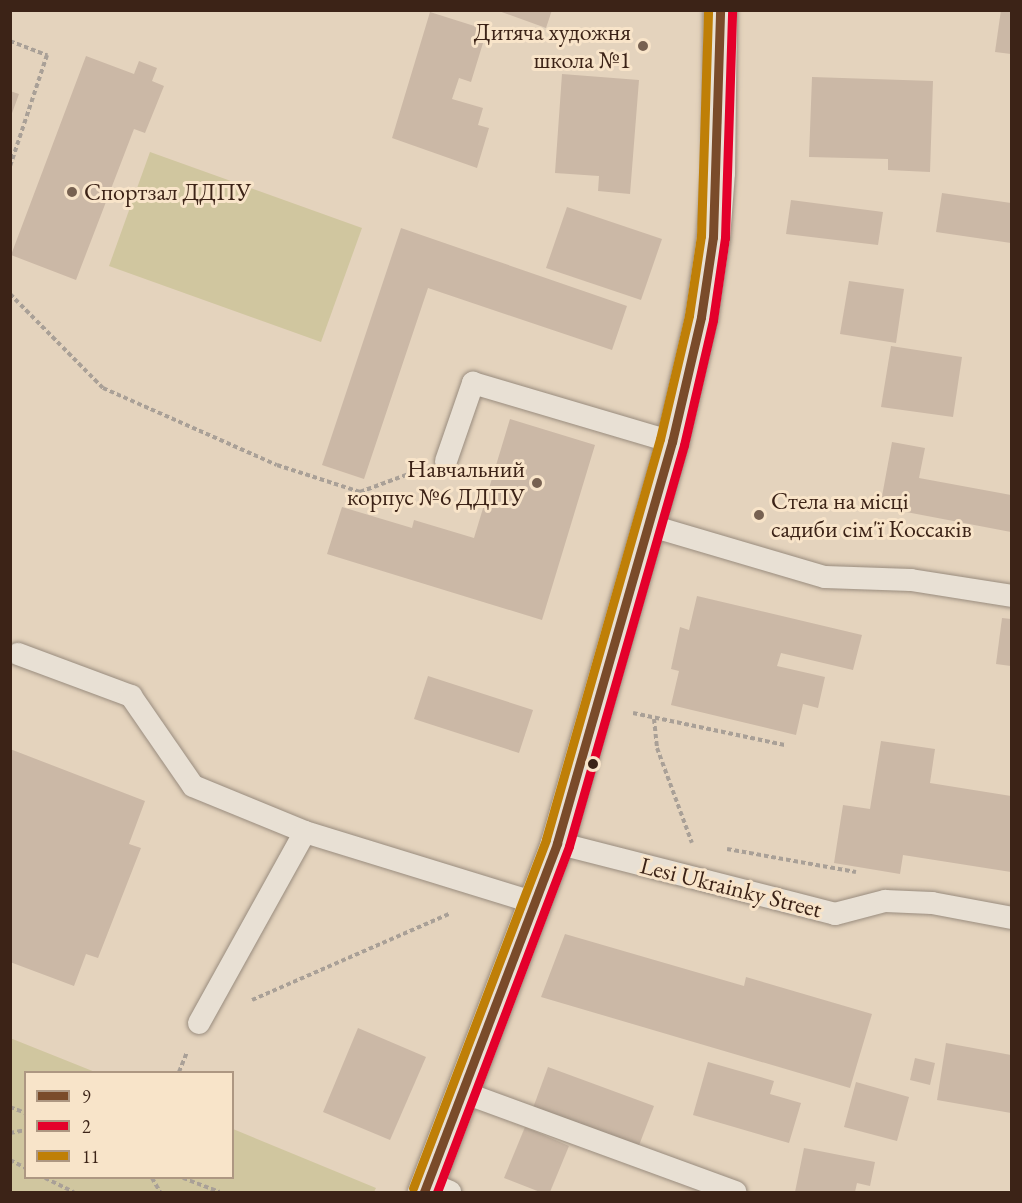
<!DOCTYPE html>
<meta charset="utf-8">
<style>
body{margin:0}
#map{position:relative;width:1022px;height:1203px;overflow:hidden;background:#e4d3bd;font-family:"EB Garamond",serif}
div>[style]{position:absolute}
[style*='--x']{left:calc(var(--x)*1px);top:calc(var(--y)*1px);width:calc(var(--w)*1px);rotate:calc(var(--a)*1deg)}
.green>*{inset:0;background:#d0c69f}
.building>*{inset:0;background:#cbb8a6}
.path>*{height:4px;margin-top:-2px;transform-origin:0;background:repeating-linear-gradient(90deg,#a9a097 0 4.5px,transparent 0 7.5px)}
.roads{filter:drop-shadow(0 0 2px #998c7e) drop-shadow(0 0 2px #998c7e)}
.lane>*{height:22px;margin:-11px;padding:0 11px;transform-origin:11px;border-radius:11px;background:#e8e0d4}
.secondary>*{height:33px;margin:-16.5px;padding:0 16.5px;transform-origin:16.5px;border-radius:16.5px;background:#e8e0d4}
.bus-1>*{height:9px;margin:-4.5px;padding:0 4.5px;transform-origin:4.5px;border-radius:4.5px;background:#7a4b2a}
.bus-2>*{height:9px;margin:-4.5px;padding:0 4.5px;transform-origin:4.5px;border-radius:4.5px;background:#e4002b}
.bus-3>*{height:9px;margin:-4.5px;padding:0 4.5px;transform-origin:4.5px;border-radius:4.5px;background:#bf7f07}
.dots>*{width:16px;height:16px;translate:-50% -50%;box-sizing:border-box;border:3px solid #f8e4c9;border-radius:50%}
span{translate:-50% -50%;white-space:nowrap;text-align:center;line-height:1.15;-webkit-text-stroke:6px #f8e4c9;paint-order:stroke}
.poi-label{font-size:24px;color:#3c2317}
.right{translate:-100% -50%;text-align:right}
.left{translate:0 -50%;text-align:left}
.street-label{font-size:24px;color:#3c2317}
.frame{position:absolute;inset:0;border:12px solid #3c2317;pointer-events:none}
.legend{position:absolute;left:24px;top:1071px;width:210px;height:108px;box-sizing:border-box;background:#f8e4c9;border:2px solid #ad9782;margin:0;padding:8px 10px;list-style:none;font-size:18px;color:#3c2317}
.legend li{display:flex;align-items:center;gap:12px;height:30px}
.legend b{width:30px;border:2px solid #ad9782}
</style>
<div id="map">
<div class="green">
<div style="clip-path:polygon(150px 152px,362px 228px,321px 342px,109px 266px)"></div>
<div style="clip-path:polygon(10px 1038px,95px 1072px,26px 1072px,26px 1178px,232px 1178px,233px 1129px,376px 1188px,374px 1192px,11px 1192px)"></div>
</div>
<div class="building">
<div style="clip-path:polygon(496px 10px,552px 10px,546px 28px)"></div>
<div style="clip-path:polygon(1001px 10px,1011px 10px,1011px 54px,995px 52px)"></div>
<div style="clip-path:polygon(430px 12px,487px 30px,471px 82px,459px 78px,452px 99px,483px 108px,478px 125px,489px 128px,477px 168px,392px 138px)"></div>
<div style="clip-path:polygon(86px 56px,134px 74px,139px 61px,157px 68px,152px 81px,164px 86px,145px 133px,134px 129px,76px 280px,11px 255px)"></div>
<div style="clip-path:polygon(562px 74px,639px 80px,630px 194px,598px 191px,599px 176px,555px 173px)"></div>
<div style="clip-path:polygon(812px 77px,933px 81px,930px 172px,888px 170px,888px 159px,809px 157px)"></div>
<div style="clip-path:polygon(10px 91px,19px 94px,11px 116px,10px 116px)"></div>
<div style="clip-path:polygon(942px 193px,1011px 203px,1011px 243px,936px 232px)"></div>
<div style="clip-path:polygon(791px 200px,883px 212px,878px 245px,786px 234px)"></div>
<div style="clip-path:polygon(567px 207px,662px 239px,641px 300px,546px 268px)"></div>
<div style="clip-path:polygon(401px 228px,627px 306px,612px 350px,428px 288px,364px 479px,322px 465px)"></div>
<div style="clip-path:polygon(849px 281px,904px 289px,896px 343px,840px 334px)"></div>
<div style="clip-path:polygon(891px 346px,962px 357px,953px 417px,881px 407px)"></div>
<div style="clip-path:polygon(510px 419px,595px 445px,542px 620px,327px 554px,342px 507px,412px 528px,414px 520px,474px 538px)"></div>
<div style="clip-path:polygon(892px 442px,925px 448px,919px 478px,1011px 495px,1011px 532px,880px 507px)"></div>
<div style="clip-path:polygon(697px 596px,862px 635px,853px 670px,781px 653px,777px 666px,825px 677px,818px 708px,803px 704px,796px 735px,671px 705px,679px 671px,671px 669px,680px 627px,689px 630px)"></div>
<div style="clip-path:polygon(1002px 618px,1011px 619px,1011px 666px,996px 664px)"></div>
<div style="clip-path:polygon(428px 676px,533px 710px,519px 753px,414px 719px)"></div>
<div style="clip-path:polygon(881px 741px,935px 749px,930px 783px,1011px 796px,1011px 872px,903px 855px,900px 874px,834px 863px,843px 805px,870px 809px)"></div>
<div style="clip-path:polygon(10px 749px,145px 801px,129px 844px,141px 848px,98px 958px,86px 954px,74px 986px,10px 962px)"></div>
<div style="clip-path:polygon(565px 934px,744px 986px,746px 977px,872px 1014px,850px 1088px,541px 997px)"></div>
<div style="clip-path:polygon(358px 1028px,426px 1057px,390px 1140px,323px 1112px)"></div>
<div style="clip-path:polygon(946px 1043px,1011px 1055px,1011px 1113px,937px 1100px)"></div>
<div style="clip-path:polygon(915px 1058px,935px 1063px,930px 1085px,910px 1080px)"></div>
<div style="clip-path:polygon(708px 1062px,774px 1081px,770px 1094px,801px 1103px,789px 1143px,693px 1115px)"></div>
<div style="clip-path:polygon(548px 1067px,654px 1106px,638px 1148px,533px 1108px)"></div>
<div style="clip-path:polygon(856px 1082px,909px 1097px,897px 1141px,844px 1127px)"></div>
<div style="clip-path:polygon(525px 1127px,569px 1146px,550px 1192px,540px 1192px,504px 1178px)"></div>
<div style="clip-path:polygon(804px 1148px,875px 1162px,870px 1186px,857px 1183px,855px 1192px,795px 1192px)"></div>
</div>
<div class="path">
<div style="--x:10;--y:41;--w:40;--a:21"></div>
<div style="--x:47;--y:55;--w:117;--a:108.4"></div>
<div style="--x:10;--y:294;--w:132;--a:45.3"></div>
<div style="--x:103;--y:388;--w:190;--a:23.9"></div>
<div style="--x:277;--y:465;--w:87;--a:18"></div>
<div style="--x:360;--y:492;--w:58;--a:-20.3"></div>
<div style="--x:633;--y:713;--w:155;--a:11.9"></div>
<div style="--x:654;--y:719;--w:29;--a:84"></div>
<div style="--x:657;--y:748;--w:101;--a:69.8"></div>
<div style="--x:727;--y:849;--w:131;--a:10.1"></div>
<div style="--x:252;--y:1000;--w:217;--a:-23.6"></div>
<div style="--x:179;--y:1072;--w:22;--a:-68"></div>
<div style="--x:10;--y:1107;--w:17;--a:21"></div>
<div style="--x:10;--y:1133;--w:16;--a:-11"></div>
<div style="--x:10;--y:1160;--w:18;--a:27"></div>
<div style="--x:45;--y:1178;--w:32;--a:26"></div>
<div style="--x:152;--y:1178;--w:16;--a:60"></div>
<div style="--x:183;--y:1178;--w:39;--a:21"></div>
</div>
<div class="roads">
<div class="lane">
<div style="--x:446;--y:461;--w:83;--a:-70.9"></div>
<div style="--x:473;--y:383;--w:208;--a:16.5"></div>
<div style="--x:648;--y:525;--w:184;--a:16.4"></div>
<div style="--x:825;--y:577;--w:86;--a:2"></div>
<div style="--x:911;--y:580;--w:102;--a:9"></div>
<div style="--x:18;--y:654;--w:121;--a:20.4"></div>
<div style="--x:131;--y:696;--w:109;--a:55.4"></div>
<div style="--x:193;--y:786;--w:121;--a:22.3"></div>
<div style="--x:557;--y:843;--w:287;--a:14.3"></div>
<div style="--x:835;--y:914;--w:52;--a:-14.6"></div>
<div style="--x:885;--y:901;--w:47;--a:2.4"></div>
<div style="--x:932;--y:903;--w:81;--a:10.6"></div>
<div style="--x:199;--y:1023;--w:218;--a:-61"></div>
<div style="--x:305;--y:832;--w:242;--a:17.1"></div>
<div style="--x:465;--y:1093;--w:288;--a:20.1"></div>
<div style="--x:428;--y:1183;--w:24;--a:22"></div>
</div>
<div class="secondary">
<div style="--x:424;--y:1192;--w:373;--a:-69.1"></div>
<div style="--x:557;--y:843;--w:417;--a:-74"></div>
<div style="--x:672;--y:442;--w:128;--a:-76.9"></div>
<div style="--x:701;--y:317;--w:81;--a:-81.5"></div>
<div style="--x:713;--y:237;--w:65;--a:-85.6"></div>
<div style="--x:718;--y:172;--w:162;--a:-89.3"></div>
</div>
</div>
<div class="bus-1">
<div style="--x:424;--y:1192;--w:373;--a:-69.1"></div>
<div style="--x:557;--y:843;--w:417;--a:-74"></div>
<div style="--x:672;--y:442;--w:128;--a:-76.9"></div>
<div style="--x:701;--y:317;--w:81;--a:-81.5"></div>
<div style="--x:713;--y:237;--w:227;--a:-88.2"></div>
</div>
<div class="bus-2">
<div style="--x:437;--y:1192;--w:370;--a:-69.1"></div>
<div style="--x:569;--y:846;--w:417;--a:-74"></div>
<div style="--x:684;--y:445;--w:128;--a:-76.9"></div>
<div style="--x:713;--y:320;--w:83;--a:-81.7"></div>
<div style="--x:725;--y:238;--w:228;--a:-88.2"></div>
</div>
<div class="bus-3">
<div style="--x:413;--y:1188;--w:373;--a:-69.1"></div>
<div style="--x:546;--y:839;--w:416;--a:-74.1"></div>
<div style="--x:660;--y:439;--w:127;--a:-76.8"></div>
<div style="--x:689;--y:315;--w:80;--a:-81.4"></div>
<div style="--x:701;--y:236;--w:226;--a:-88.2"></div>
</div>
<div class="dots">
<div style="left:643px;top:46px;background:#776151"></div>
<div style="left:72px;top:192px;background:#776151"></div>
<div style="left:537px;top:483px;background:#776151"></div>
<div style="left:759px;top:515px;background:#776151"></div>
<div style="left:593px;top:764px;background:#3c2317"></div>
</div>
<div class="poi-label">
<span class="right" style="left:631px;top:46px">Дитяча художня<br>школа №1</span>
<span class="left" style="left:84px;top:192px">Спортзал ДДПУ</span>
<span class="right" style="left:525px;top:483px">Навчальний<br>корпус №6 ДДПУ</span>
<span class="left" style="left:771px;top:515px">Стела на місці<br>садиби сім'ї Коссаків</span>
</div>
<div class="street-label">
<span style="left:731px;top:887px;rotate:14deg">Lesi Ukrainky Street</span>
</div>
<div class="frame"></div>
<ul class="legend">
<li><b style="height:8px;background:#7a4b2a"></b>9</li>
<li><b style="height:8px;background:#e4002b"></b>2</li>
<li><b style="height:8px;background:#bf7f07"></b>11</li>
</ul>
</div>
